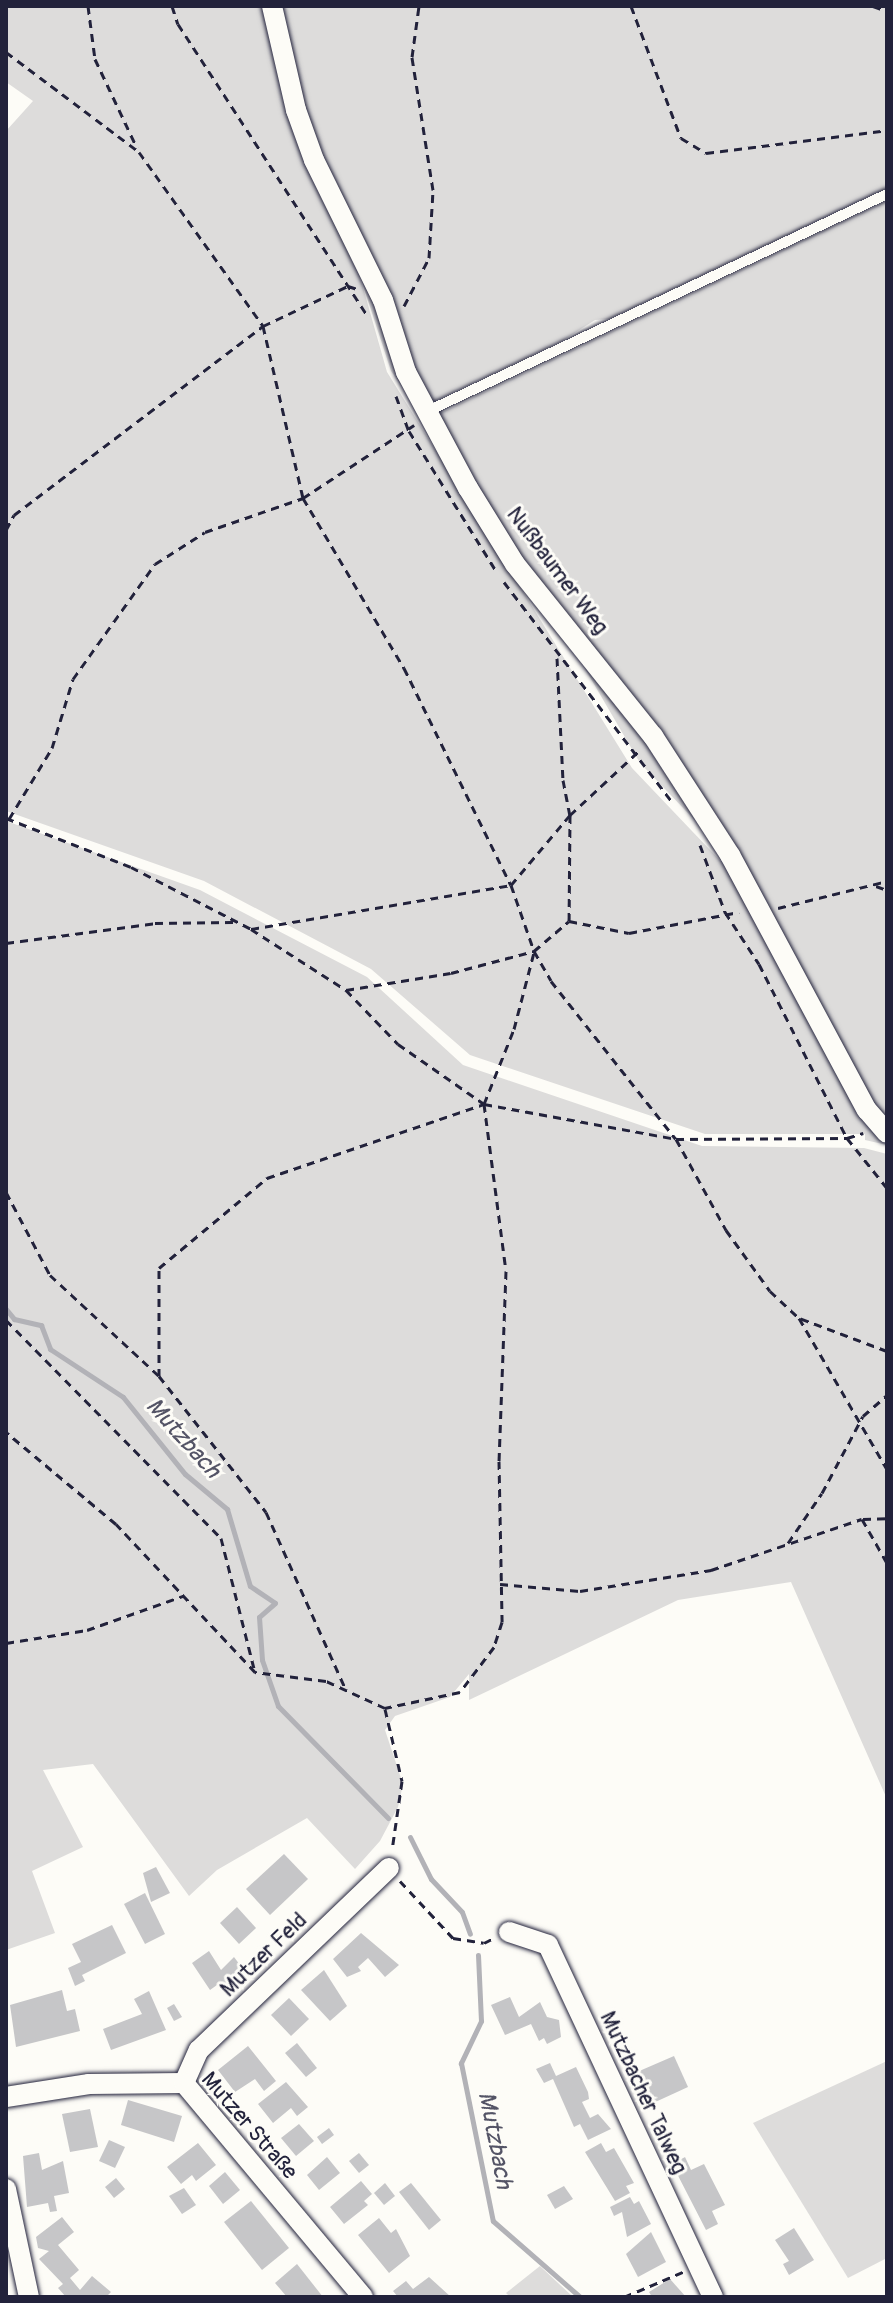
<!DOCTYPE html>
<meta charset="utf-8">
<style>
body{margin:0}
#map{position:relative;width:893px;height:2303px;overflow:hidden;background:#fdfcf7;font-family:Pangolin,sans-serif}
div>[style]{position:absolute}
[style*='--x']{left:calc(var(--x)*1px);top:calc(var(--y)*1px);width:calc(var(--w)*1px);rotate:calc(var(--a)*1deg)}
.green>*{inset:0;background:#dddcdb}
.stream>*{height:5px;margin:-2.5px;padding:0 2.5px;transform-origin:2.5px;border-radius:2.5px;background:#b2b2b7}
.building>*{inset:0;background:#c6c6c8}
.path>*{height:3px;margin-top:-1.5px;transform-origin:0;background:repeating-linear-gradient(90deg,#22223b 0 8px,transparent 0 14px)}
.roads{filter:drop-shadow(0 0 2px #22223b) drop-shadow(0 0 2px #22223b)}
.lane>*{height:10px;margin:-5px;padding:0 5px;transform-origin:5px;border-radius:5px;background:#fdfcf7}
.street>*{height:20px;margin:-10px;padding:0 10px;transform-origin:10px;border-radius:10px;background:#fdfcf7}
span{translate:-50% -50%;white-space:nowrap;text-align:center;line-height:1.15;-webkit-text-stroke:6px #fdfcf7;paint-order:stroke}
.street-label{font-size:22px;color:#22223b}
.water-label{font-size:24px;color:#545466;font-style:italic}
.frame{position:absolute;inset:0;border:8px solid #22223b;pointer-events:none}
</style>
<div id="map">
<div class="green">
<div style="clip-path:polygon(6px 6px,887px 6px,887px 188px,609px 319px,595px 320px,562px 341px,418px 409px,391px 371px,358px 270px,387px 372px,632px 768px,751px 893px,730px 857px,640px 763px,549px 607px,426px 420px,887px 201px,887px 1145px,865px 1140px,865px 1134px,705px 1134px,470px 1055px,371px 969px,204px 881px,6px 811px,6px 131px,33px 101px,6px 82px)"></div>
<div style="clip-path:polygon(6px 821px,200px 890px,367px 977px,463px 1065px,702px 1146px,864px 1148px,887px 1154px,887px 1799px,791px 1582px,678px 1600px,469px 1700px,469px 1674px,450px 1697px,395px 1716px,385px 1730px,403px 1784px,398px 1807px,380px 1841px,355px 1869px,307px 1818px,217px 1870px,189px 1896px,93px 1764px,43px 1770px,83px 1847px,32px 1871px,55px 1933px,6px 1950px)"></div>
<div style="clip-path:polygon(887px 2061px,887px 2258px,848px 2278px,753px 2123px)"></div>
<div style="clip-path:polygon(540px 2266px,573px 2297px,510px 2297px,506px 2293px)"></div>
</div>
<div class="stream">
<div style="--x:6;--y:1309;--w:13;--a:51"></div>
<div style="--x:14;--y:1319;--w:28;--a:13"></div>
<div style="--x:41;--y:1325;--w:26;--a:69"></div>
<div style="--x:50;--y:1349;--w:87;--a:33.3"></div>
<div style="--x:123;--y:1397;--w:99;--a:51.2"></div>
<div style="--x:185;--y:1474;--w:55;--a:39.8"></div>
<div style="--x:227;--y:1509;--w:80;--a:73.4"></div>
<div style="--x:250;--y:1586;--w:30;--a:34"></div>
<div style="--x:275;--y:1603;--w:21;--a:139"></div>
<div style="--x:259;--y:1617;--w:43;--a:86"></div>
<div style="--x:262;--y:1660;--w:49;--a:70.8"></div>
<div style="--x:278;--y:1706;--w:157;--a:45.5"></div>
<div style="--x:410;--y:1837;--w:47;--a:63.4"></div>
<div style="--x:431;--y:1879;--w:45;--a:46.8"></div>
<div style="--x:462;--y:1912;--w:23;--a:70"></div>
<div style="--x:478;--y:1955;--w:66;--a:87.4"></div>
<div style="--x:481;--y:2021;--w:47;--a:115.5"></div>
<div style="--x:461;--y:2063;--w:161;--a:78.6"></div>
<div style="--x:493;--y:2221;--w:116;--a:41.1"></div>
</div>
<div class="building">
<div style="clip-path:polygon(284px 1854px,308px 1879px,270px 1915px,246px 1889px)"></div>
<div style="clip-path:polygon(156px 1867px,170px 1893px,151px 1902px,143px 1873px)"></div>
<div style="clip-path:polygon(145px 1893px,165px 1934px,145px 1944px,124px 1904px)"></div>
<div style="clip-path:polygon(237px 1907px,256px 1928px,239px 1944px,220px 1923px)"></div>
<div style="clip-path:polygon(112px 1925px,126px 1953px,82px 1975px,85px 1981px,75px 1986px,68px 1968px,81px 1962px,72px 1944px)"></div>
<div style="clip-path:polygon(361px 1933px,399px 1965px,385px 1977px,368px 1958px,358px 1967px,361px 1971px,347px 1977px,333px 1959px)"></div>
<div style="clip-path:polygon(209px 1951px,221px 1970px,234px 1957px,246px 1973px,221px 1991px,217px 1985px,210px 1990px,192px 1963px)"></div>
<div style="clip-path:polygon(324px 1970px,347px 2006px,330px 2021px,301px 1990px)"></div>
<div style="clip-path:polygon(62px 1990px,67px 2011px,75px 2009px,80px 2031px,16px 2047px,10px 2005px)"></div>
<div style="clip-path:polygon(149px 1991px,166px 2030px,111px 2050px,103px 2029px,142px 2014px,134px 1999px)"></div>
<div style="clip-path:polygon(510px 1997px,519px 2017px,540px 2002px,547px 2017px,559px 2020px,561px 2037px,547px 2044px,544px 2038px,539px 2041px,531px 2024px,505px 2035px,491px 2005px)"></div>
<div style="clip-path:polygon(289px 1998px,309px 2019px,291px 2036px,271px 2015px)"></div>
<div style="clip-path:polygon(174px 2004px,182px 2017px,174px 2021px,167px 2008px)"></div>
<div style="clip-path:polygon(297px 2043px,317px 2068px,306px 2077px,285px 2053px)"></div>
<div style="clip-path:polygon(248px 2046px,276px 2081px,264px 2091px,255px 2079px,235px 2092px,218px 2070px)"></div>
<div style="clip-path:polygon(674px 2056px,688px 2087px,651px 2104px,637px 2072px)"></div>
<div style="clip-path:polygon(550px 2063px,556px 2076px,576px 2067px,588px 2092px,589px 2099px,582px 2102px,590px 2118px,598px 2114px,611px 2129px,588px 2140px,580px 2124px,574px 2127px,553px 2079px,544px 2083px,536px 2069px)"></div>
<div style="clip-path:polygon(286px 2082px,308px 2107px,297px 2116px,291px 2108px,273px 2123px,258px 2104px)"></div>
<div style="clip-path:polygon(128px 2100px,182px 2116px,174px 2142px,121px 2125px)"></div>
<div style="clip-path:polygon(90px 2109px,98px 2147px,70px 2152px,62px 2114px)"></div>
<div style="clip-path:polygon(299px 2124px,314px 2141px,296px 2156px,281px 2138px)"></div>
<div style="clip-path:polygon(329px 2128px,334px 2135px,322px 2144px,317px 2137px)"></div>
<div style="clip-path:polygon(109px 2140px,125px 2147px,115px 2168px,99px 2161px)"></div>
<div style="clip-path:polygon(198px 2143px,216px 2165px,196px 2181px,192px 2175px,181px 2184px,167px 2167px)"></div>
<div style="clip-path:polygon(601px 2143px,606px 2152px,614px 2148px,634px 2183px,626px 2186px,630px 2193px,615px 2201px,585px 2152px)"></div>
<div style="clip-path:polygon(39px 2153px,42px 2170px,63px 2161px,69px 2193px,54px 2196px,57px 2211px,50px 2212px,48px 2203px,27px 2207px,23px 2156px)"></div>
<div style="clip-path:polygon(359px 2153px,369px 2165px,359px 2173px,349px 2161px)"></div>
<div style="clip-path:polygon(327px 2157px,340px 2173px,319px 2190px,307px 2175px)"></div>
<div style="clip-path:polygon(685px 2157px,691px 2170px,704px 2164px,725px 2205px,712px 2211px,718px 2224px,706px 2230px,672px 2164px)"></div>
<div style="clip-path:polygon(225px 2172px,240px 2190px,223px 2204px,209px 2186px)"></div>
<div style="clip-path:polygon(116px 2178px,125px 2189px,114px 2198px,105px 2187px)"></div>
<div style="clip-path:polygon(361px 2181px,372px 2194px,364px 2201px,368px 2205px,344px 2224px,330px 2207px)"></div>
<div style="clip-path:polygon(385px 2183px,395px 2196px,384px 2205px,374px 2193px)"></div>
<div style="clip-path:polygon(411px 2183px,441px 2220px,429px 2230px,399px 2192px)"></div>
<div style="clip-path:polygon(564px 2186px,573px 2199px,555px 2209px,547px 2195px)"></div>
<div style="clip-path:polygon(184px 2188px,196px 2205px,182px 2214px,169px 2196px)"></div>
<div style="clip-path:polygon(630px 2197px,634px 2204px,639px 2201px,651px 2224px,627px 2237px,622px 2212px,614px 2216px,610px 2207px)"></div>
<div style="clip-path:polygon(251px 2201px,289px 2248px,262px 2270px,224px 2222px)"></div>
<div style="clip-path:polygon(62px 2217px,74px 2232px,58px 2245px,79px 2270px,70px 2278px,80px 2290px,92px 2276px,111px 2292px,106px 2297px,66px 2297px,58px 2288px,63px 2284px,39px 2259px,49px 2251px,38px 2248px,36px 2237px)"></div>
<div style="clip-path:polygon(379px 2218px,391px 2233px,396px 2229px,410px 2256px,389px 2273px,358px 2235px)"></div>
<div style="clip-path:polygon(794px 2228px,814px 2260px,789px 2275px,783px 2264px,789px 2261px,775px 2240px)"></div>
<div style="clip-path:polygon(651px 2232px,666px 2262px,638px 2277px,626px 2254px)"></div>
<div style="clip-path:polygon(297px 2264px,323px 2297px,287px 2297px,275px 2283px)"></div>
<div style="clip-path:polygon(429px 2277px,451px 2297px,398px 2297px,393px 2291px,406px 2281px,413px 2289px)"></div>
<div style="clip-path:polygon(670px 2279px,686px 2297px,652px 2297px,649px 2292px)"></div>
</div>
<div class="path">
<div style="--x:88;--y:6;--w:53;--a:82.5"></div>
<div style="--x:95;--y:59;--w:98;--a:64.7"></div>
<div style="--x:172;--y:6;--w:19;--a:72"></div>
<div style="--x:178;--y:24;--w:349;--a:57"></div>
<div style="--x:631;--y:6;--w:141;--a:69.3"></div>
<div style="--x:681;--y:138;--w:29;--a:31"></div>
<div style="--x:706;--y:153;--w:182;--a:-7.2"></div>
<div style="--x:873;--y:6;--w:15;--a:20"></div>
<div style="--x:6;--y:52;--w:166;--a:36.9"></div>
<div style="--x:139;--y:152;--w:214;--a:54.5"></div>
<div style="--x:263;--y:326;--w:177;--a:76.9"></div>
<div style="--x:303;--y:498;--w:198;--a:59.3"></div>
<div style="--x:404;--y:668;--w:242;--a:63.8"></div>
<div style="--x:511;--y:885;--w:70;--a:70.8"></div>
<div style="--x:534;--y:951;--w:34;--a:60"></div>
<div style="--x:551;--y:981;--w:201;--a:51.7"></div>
<div style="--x:676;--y:1139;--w:104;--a:61.2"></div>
<div style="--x:726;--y:1230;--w:75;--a:54.2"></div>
<div style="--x:770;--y:1291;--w:40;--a:43"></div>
<div style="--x:404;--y:306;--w:54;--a:-62.5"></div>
<div style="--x:429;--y:258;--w:68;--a:-86.6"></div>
<div style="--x:433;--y:190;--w:135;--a:-99"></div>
<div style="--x:412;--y:57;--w:51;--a:-82.2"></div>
<div style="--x:396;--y:396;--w:37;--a:70"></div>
<div style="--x:409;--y:431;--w:163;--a:58.1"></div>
<div style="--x:6;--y:530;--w:17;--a:-62"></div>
<div style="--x:14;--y:515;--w:313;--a:-37.2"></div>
<div style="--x:263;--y:326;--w:94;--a:-25.2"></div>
<div style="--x:348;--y:286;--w:9;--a:18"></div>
<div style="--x:504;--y:582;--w:277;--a:52.6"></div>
<div style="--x:557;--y:658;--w:122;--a:87.2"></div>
<div style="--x:563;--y:780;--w:36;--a:79"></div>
<div style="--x:570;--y:815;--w:106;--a:90.5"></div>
<div style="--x:6;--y:818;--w:134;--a:21.4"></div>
<div style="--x:131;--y:867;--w:135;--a:27.3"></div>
<div style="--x:251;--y:929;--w:113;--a:32.7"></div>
<div style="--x:346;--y:990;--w:75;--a:46.1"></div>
<div style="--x:398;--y:1044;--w:105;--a:34.9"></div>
<div style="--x:484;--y:1104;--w:168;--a:82.5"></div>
<div style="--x:506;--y:1271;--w:190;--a:92.1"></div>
<div style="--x:499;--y:1461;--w:161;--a:88.9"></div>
<div style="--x:502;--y:1622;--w:26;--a:108"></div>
<div style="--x:494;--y:1647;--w:56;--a:127.1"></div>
<div style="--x:460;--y:1692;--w:77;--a:168"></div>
<div style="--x:385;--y:1708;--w:65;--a:-155.4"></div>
<div style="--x:326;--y:1681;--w:72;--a:-172.8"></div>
<div style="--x:255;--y:1672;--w:203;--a:-133.2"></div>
<div style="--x:116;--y:1524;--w:143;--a:-140.1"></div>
<div style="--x:9;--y:819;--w:83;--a:-58.8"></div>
<div style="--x:52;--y:748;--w:72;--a:-73.1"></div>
<div style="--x:73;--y:679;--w:141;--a:-54.5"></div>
<div style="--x:155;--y:564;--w:59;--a:-32.6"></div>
<div style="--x:205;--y:532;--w:104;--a:-19.1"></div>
<div style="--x:303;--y:498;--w:133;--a:-33.3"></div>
<div style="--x:700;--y:845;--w:72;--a:69.5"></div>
<div style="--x:725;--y:912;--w:62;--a:56.8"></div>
<div style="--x:759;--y:964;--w:195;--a:63.2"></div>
<div style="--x:847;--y:1138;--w:64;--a:51.3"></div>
<div style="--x:876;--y:886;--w:12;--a:20"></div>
<div style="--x:778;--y:908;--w:112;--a:-13.9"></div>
<div style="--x:251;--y:929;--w:264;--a:-9.6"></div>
<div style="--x:511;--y:885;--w:92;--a:-49.9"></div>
<div style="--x:570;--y:815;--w:97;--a:-42.9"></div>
<div style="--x:6;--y:943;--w:150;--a:-7.6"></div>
<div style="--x:155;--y:923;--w:78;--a:-0.7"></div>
<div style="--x:346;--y:990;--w:106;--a:-9.2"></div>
<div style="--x:451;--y:973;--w:86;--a:-14.8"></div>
<div style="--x:534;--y:951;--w:46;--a:-40.6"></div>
<div style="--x:569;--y:921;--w:61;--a:11.3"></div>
<div style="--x:629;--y:933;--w:112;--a:-10.8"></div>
<div style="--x:484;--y:1104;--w:81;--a:-68.2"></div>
<div style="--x:514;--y:1029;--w:80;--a:-75.4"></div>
<div style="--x:6;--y:1192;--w:94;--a:62.1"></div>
<div style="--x:50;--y:1275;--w:149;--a:42.8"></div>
<div style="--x:159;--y:1376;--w:173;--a:51.8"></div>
<div style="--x:266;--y:1512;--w:195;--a:65.8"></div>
<div style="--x:6;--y:1320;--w:306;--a:45.4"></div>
<div style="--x:221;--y:1538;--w:134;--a:75.8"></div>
<div style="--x:887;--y:1351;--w:94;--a:-159.4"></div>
<div style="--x:799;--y:1318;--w:175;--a:59.8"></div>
<div style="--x:159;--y:1376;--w:108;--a:-90"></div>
<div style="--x:159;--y:1268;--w:141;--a:-39.8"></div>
<div style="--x:267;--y:1178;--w:229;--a:-18.8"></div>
<div style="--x:484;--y:1104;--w:195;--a:10.3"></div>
<div style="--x:676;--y:1139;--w:171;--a:-0.3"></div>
<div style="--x:847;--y:1138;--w:17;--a:-17"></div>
<div style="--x:863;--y:1519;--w:24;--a:-2"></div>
<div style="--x:788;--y:1543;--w:60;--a:-55.8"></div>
<div style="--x:822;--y:1493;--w:87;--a:-62"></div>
<div style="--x:863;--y:1416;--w:32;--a:-41"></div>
<div style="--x:500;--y:1584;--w:80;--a:5"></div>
<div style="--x:580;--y:1591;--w:133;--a:-9.1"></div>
<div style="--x:711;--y:1570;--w:159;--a:-18.7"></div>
<div style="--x:862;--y:1519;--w:51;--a:60.4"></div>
<div style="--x:6;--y:1643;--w:82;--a:-9.1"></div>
<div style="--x:87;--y:1630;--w:102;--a:-19.5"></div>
<div style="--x:385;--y:1709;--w:74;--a:76.7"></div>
<div style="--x:402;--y:1781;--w:70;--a:98.2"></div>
<div style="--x:400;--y:1881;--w:78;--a:47.1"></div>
<div style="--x:453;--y:1938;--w:31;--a:9"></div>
<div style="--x:484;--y:1943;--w:11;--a:-27"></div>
<div style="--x:624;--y:2297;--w:64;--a:-23"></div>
</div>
<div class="roads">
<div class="lane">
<div style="--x:428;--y:411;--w:508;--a:-25.3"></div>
</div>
<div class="street">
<div style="--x:272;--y:6;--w:107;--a:77"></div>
<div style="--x:296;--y:110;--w:53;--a:70.2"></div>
<div style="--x:314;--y:160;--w:156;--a:63.8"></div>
<div style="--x:383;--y:300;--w:76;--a:72.3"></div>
<div style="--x:406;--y:372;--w:132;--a:61.9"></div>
<div style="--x:468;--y:488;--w:89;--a:58.3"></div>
<div style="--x:515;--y:564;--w:221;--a:51.3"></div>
<div style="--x:653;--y:736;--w:142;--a:57.1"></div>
<div style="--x:730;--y:855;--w:289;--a:61.8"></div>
<div style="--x:867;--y:1110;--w:30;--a:49"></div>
<div style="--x:509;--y:1932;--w:41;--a:18.4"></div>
<div style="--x:548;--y:1945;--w:389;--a:64.9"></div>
<div style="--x:184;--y:2083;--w:36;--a:-66"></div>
<div style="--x:199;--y:2050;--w:263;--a:-43.8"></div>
<div style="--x:6;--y:2097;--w:84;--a:-8.9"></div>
<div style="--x:89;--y:2084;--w:95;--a:-0.6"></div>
<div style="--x:184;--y:2083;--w:279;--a:50.1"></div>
<div style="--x:6;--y:2189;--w:110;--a:78"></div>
</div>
</div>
<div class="street-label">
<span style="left:557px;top:571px;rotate:53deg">Nußbaumer Weg</span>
<span style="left:264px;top:1955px;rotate:-44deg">Mutzer Feld</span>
<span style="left:643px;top:2093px;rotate:65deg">Mutzbacher Talweg</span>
<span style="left:249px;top:2126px;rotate:49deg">Mutzer Straße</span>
</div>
<div class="water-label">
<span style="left:183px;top:1438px;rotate:48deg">Mutzbach</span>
<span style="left:495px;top:2140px;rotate:79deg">Mutzbach</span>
</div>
<div class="frame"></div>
</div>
